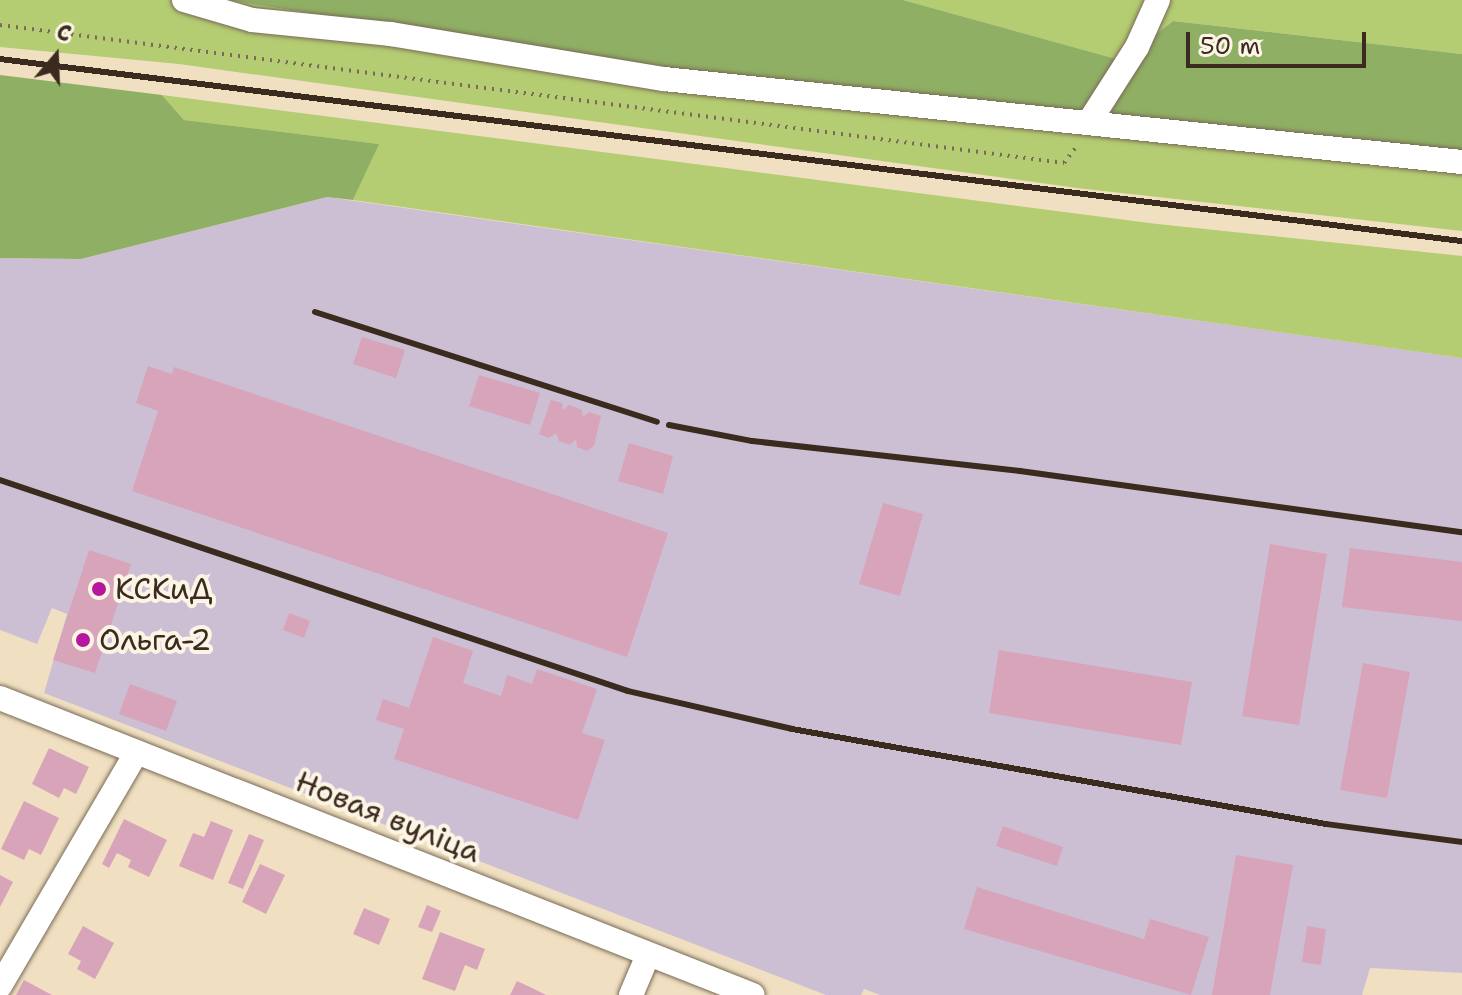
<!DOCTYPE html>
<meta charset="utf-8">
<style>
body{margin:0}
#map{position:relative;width:1462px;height:995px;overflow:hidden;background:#f0e0c1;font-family:"Shantell Sans",sans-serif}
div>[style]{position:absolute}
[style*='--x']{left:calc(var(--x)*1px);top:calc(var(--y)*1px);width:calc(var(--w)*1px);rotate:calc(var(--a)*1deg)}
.industrial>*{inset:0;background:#ccbfd4}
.green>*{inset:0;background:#b4cc72}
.forest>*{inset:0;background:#8fb064}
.building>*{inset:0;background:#d8a4ba}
.path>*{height:4px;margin-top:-2px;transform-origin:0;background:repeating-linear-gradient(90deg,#7a6a57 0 2px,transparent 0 8px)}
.roads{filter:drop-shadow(0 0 2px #7a6a57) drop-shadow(0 0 2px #7a6a57)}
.minor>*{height:24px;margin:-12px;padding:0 12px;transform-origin:12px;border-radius:12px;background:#fff}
.rail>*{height:6px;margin:-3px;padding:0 3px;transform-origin:3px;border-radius:3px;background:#3b2a1e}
.dots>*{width:22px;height:22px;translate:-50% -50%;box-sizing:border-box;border:4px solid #fcf5e5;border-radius:50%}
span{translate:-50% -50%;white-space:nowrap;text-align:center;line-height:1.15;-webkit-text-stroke:8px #fcf5e5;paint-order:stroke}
.poi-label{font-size:30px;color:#3b2a1e}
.left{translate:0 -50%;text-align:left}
.street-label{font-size:30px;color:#3b2a1e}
.north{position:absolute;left:16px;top:16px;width:80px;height:80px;-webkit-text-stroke:6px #fcf5e5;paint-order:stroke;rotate:19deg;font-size:22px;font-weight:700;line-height:32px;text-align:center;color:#3b2a1e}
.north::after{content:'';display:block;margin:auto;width:28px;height:36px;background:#3b2a1e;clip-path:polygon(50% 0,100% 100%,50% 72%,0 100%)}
.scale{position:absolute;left:1186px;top:32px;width:180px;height:36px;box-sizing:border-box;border:4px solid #3b2a1e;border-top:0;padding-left:10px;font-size:24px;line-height:28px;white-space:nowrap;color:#3b2a1e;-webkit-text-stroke:6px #fcf5e5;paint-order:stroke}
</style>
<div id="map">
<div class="industrial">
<div style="clip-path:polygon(327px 197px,1462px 358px,1462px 973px,1370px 968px,1362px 995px,880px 995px,864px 989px,861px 995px,826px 995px,44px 693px,67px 614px,52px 608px,37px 644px,0 630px,0 258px,81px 259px)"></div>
</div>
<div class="green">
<div style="clip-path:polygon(0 0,227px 0,652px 67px,1462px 152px,1462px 231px,1077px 188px,179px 64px,0 47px)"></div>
<div style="clip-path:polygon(903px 0,1462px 0,1462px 54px,1173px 21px,1120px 60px)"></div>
<div style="clip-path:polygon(162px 95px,1157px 224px,1462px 256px,1462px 358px,353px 200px,378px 144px,184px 120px)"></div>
</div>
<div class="forest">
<div style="clip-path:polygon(227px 0,903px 0,1120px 60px,1085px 115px,652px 67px)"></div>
<div style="clip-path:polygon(1173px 21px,1462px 54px,1462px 152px,1108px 117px,1152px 37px)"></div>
<div style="clip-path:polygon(0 75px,162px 95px,184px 120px,379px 144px,353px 200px,327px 197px,81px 259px,0 258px)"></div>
</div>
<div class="building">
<div style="clip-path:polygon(362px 337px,405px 350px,396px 378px,353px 364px)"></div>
<div style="clip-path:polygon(148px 366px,172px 374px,174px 367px,668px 533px,627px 657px,132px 491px,158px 411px,136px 403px)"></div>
<div style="clip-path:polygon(479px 375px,540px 393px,530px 425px,469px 406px)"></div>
<div style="clip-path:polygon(551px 400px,562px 403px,563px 410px,569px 405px,582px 410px,583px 417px,589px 412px,601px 416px,594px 446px,587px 451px,577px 447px,576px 439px,570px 445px,559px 441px,556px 433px,549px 438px,539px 434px)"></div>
<div style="clip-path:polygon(629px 443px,673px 456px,663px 494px,618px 481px)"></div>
<div style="clip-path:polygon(883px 503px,923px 514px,900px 596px,859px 584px)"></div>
<div style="clip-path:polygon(1270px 544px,1327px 554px,1299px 725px,1242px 716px)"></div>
<div style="clip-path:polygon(1350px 548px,1462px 562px,1462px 621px,1342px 607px)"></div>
<div style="clip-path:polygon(89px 550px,131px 564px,95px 673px,53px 660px)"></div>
<div style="clip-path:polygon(289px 613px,310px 621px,304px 638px,283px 630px)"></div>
<div style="clip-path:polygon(433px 637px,473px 651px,463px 683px,501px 696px,507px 675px,532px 684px,537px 669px,597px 689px,582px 733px,605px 740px,578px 820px,394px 759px,404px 729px,376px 720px,383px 699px,409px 708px)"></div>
<div style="clip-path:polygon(999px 650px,1192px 682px,1181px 745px,989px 713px)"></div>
<div style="clip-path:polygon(1363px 663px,1410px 672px,1387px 798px,1340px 790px)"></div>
<div style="clip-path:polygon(130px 684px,177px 701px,166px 731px,119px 714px)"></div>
<div style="clip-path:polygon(49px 748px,89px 767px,76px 794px,64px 788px,59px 798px,32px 784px)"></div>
<div style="clip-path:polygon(24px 801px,59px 818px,41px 855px,29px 849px,24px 860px,1px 849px)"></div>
<div style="clip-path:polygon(124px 819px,167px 840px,149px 877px,128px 867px,131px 860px,117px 853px,109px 868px,102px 864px)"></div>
<div style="clip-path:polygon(211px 821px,233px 830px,213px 880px,179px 866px,193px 833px,204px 837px)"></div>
<div style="clip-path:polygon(1003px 826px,1063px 847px,1057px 866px,996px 846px)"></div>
<div style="clip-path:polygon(249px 834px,264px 840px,243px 889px,228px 883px)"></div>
<div style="clip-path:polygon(1236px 855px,1293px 865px,1270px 995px,1212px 995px)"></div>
<div style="clip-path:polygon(260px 864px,285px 875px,266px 914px,242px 902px)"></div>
<div style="clip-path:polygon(0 875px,13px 882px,0 907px)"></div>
<div style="clip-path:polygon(977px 887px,1144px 939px,1150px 919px,1209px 937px,1191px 995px,964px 929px)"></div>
<div style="clip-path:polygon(427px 905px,441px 911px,432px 932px,418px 927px)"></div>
<div style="clip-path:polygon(364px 908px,390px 919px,379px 945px,353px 934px)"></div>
<div style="clip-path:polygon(83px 926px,114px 943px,95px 979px,77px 969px,81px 961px,68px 954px)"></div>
<div style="clip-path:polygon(1307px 926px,1326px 929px,1321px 965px,1302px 962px)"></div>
<div style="clip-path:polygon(440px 932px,485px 949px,477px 970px,465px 965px,455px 991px,422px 979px)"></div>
<div style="clip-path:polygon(24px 980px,52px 995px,16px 995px)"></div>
<div style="clip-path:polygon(517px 981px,532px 988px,546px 995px,510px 995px)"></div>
</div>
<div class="path">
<div style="--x:0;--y:25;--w:1073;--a:7.39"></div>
<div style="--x:1064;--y:163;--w:20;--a:-53"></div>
</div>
<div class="roads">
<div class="minor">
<div style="--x:184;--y:0;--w:71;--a:16.4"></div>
<div style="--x:252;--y:20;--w:140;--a:5.8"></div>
<div style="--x:391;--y:34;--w:277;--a:9.4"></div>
<div style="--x:664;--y:79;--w:802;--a:5.94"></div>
<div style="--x:1089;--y:122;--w:89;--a:-57.4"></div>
<div style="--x:1137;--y:47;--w:51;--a:-65.9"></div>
<div style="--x:0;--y:698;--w:809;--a:21.53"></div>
<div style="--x:0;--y:986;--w:271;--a:-59.7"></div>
<div style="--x:631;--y:995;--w:43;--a:-67"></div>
</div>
</div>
<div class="rail">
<div style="--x:0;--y:59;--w:1473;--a:7.1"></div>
<div style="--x:315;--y:312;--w:359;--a:17.8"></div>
<div style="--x:669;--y:425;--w:85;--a:10.9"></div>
<div style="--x:752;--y:441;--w:270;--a:6.4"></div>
<div style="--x:1020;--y:471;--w:446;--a:7.9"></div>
<div style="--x:0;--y:480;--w:662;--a:18.57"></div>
<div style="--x:628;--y:691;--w:168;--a:13"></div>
<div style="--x:792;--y:729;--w:542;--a:10.09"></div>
<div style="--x:1326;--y:824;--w:137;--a:7.5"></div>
</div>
<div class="dots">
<div style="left:99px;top:589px;background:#b5179e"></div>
<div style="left:83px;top:640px;background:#b5179e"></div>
</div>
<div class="poi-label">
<span class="left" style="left:115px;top:589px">КСКиД</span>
<span class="left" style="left:99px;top:640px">Ольга-2</span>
</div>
<div class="street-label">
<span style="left:388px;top:817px;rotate:22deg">Новая вуліца</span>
</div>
<div class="north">С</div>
<div class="scale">50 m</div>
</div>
